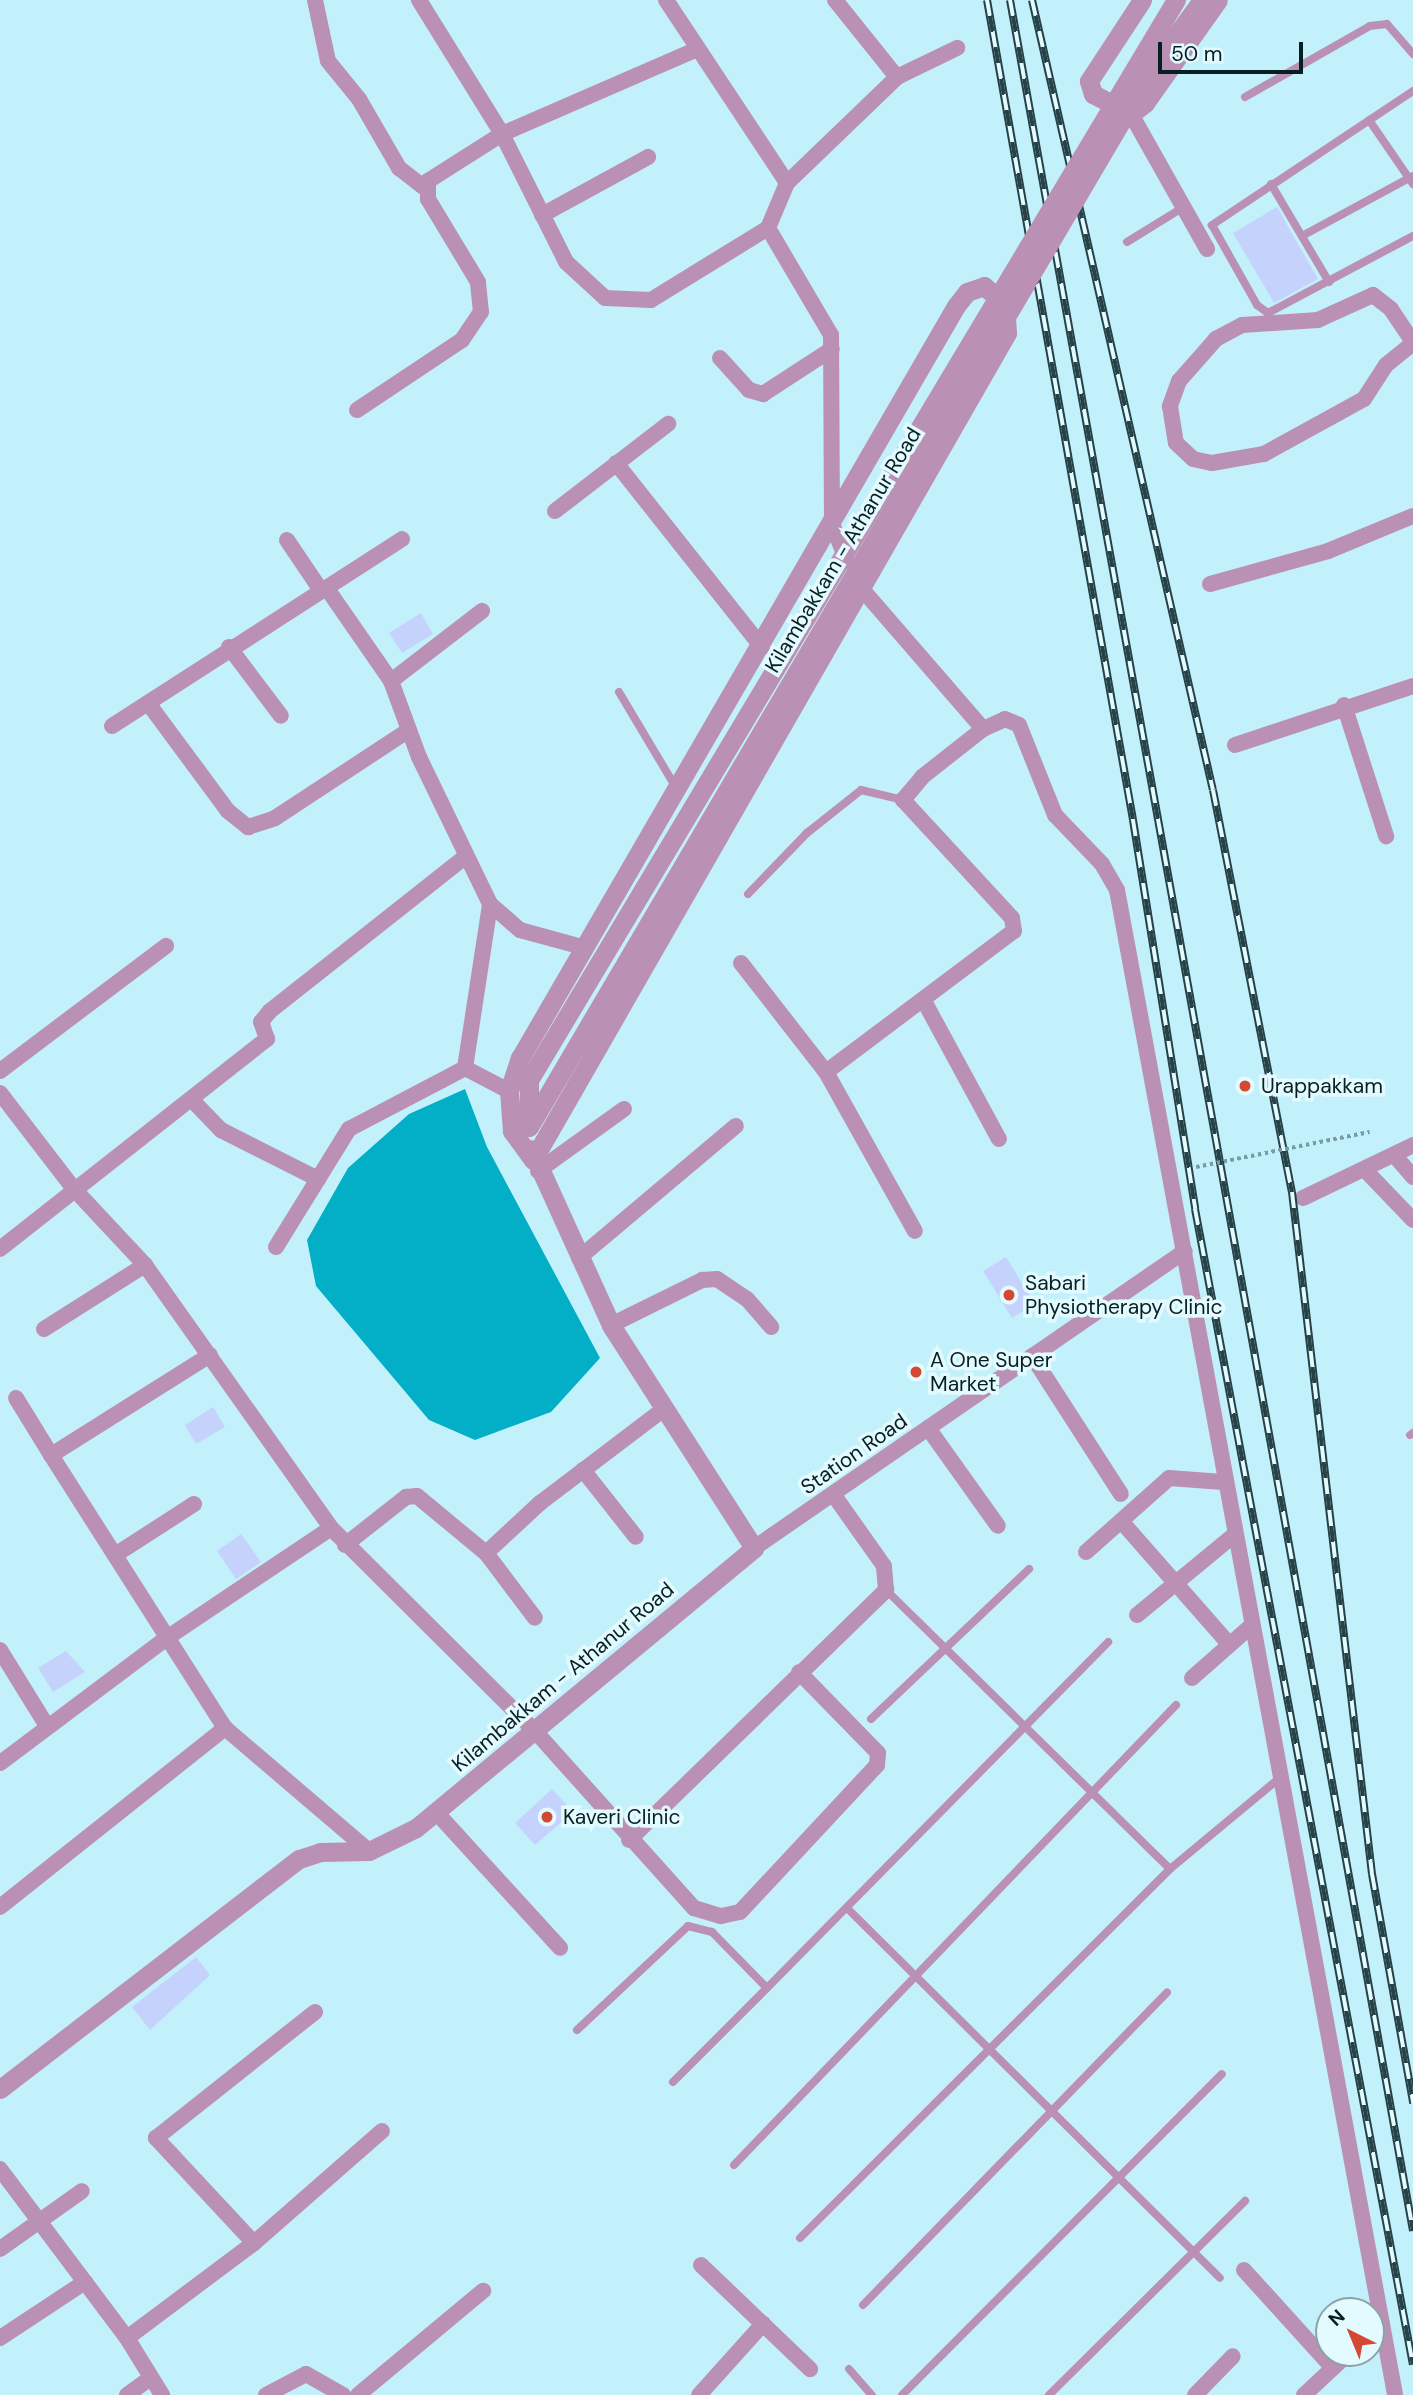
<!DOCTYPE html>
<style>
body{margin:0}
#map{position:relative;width:1413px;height:2395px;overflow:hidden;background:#c3f1fb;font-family:"DM Sans",sans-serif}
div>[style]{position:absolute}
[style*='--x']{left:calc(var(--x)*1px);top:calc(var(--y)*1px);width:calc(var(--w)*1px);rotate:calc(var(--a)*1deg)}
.water>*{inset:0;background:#02afc7}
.building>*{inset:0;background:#c5d2fc}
.service>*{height:8px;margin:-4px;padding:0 4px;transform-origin:4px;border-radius:4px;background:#ba91b4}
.minor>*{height:16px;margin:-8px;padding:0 8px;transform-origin:8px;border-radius:8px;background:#ba91b4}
.tertiary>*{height:19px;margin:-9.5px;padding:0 9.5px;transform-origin:9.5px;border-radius:9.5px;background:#ba91b4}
.rail>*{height:8px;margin-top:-4px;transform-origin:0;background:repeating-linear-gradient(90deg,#e3faff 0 16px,#264247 0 32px);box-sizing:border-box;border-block:2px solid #264247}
.path-bridge>*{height:3.5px;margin-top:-1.75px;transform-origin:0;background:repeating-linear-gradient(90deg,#779ca4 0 3.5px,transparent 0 7px)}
.tertiary-bridge>*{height:19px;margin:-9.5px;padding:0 9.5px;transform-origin:9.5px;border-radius:9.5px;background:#ba91b4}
.dots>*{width:19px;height:19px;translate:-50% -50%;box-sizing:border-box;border:4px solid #e3faff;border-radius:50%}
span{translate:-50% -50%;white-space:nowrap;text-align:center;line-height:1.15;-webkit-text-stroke:7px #e3faff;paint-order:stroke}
.street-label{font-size:21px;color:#071f23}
.poi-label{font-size:21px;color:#071f23}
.left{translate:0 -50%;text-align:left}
.north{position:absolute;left:1315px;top:2297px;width:70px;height:70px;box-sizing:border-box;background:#e3faff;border:2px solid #8ba2a7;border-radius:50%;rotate:317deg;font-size:19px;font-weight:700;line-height:28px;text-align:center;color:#071f23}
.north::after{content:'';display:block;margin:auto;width:24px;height:32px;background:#d44832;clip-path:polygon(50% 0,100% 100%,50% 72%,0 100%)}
.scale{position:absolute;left:1158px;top:42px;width:145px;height:32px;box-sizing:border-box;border:4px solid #071f23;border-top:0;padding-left:9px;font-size:21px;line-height:24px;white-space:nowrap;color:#071f23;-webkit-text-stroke:5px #e3faff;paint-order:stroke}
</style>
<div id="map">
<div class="water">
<div style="clip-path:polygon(465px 1089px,487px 1147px,600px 1358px,551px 1412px,475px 1440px,429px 1420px,316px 1286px,307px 1240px,348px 1168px,409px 1114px)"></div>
</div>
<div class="building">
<div style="clip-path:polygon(1277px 207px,1318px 279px,1274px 303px,1233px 233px)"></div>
<div style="clip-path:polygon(421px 613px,433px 634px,402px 653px,389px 633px)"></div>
<div style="clip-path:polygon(1006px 1257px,1035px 1304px,1012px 1318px,983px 1271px)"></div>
<div style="clip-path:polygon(213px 1407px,225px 1427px,196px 1444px,185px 1425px)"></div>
<div style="clip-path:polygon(241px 1534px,261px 1562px,236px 1579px,217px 1551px)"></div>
<div style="clip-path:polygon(66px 1651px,85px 1672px,53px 1692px,38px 1668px)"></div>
<div style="clip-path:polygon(552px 1789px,573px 1812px,535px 1845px,515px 1823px)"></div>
<div style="clip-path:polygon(196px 1957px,210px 1975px,150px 2030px,132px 2007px)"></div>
</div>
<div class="service">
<div style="--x:1413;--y:91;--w:242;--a:146.3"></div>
<div style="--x:1212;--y:225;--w:92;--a:60.6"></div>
<div style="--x:1257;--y:305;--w:14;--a:36"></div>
<div style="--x:1268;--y:313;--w:164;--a:-28"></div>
<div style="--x:1245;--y:97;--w:144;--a:-29.6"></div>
<div style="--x:1370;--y:26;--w:17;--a:-7"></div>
<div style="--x:1387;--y:24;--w:40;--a:49"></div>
<div style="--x:1369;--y:120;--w:78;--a:55.5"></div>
<div style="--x:1271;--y:184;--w:114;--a:59.4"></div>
<div style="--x:1302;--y:236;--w:126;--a:-28.4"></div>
<div style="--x:1127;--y:242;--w:65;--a:-31.7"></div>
<div style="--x:619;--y:692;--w:109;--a:59.2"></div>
<div style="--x:748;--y:894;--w:85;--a:-46"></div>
<div style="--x:807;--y:833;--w:69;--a:-38.5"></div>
<div style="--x:861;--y:790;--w:43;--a:13.4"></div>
<div style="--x:1410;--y:1435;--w:4;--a:-34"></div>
<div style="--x:886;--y:1590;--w:398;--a:44.5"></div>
<div style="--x:1170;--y:1869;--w:144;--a:-39.7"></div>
<div style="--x:871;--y:1719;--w:218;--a:-43.5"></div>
<div style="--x:847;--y:1908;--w:525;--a:44.77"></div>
<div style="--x:767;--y:1988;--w:486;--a:-45.4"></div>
<div style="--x:577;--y:2030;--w:152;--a:-43.1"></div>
<div style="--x:688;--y:1926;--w:25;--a:14"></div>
<div style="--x:712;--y:1932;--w:78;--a:45.5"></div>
<div style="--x:767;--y:1988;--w:133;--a:135"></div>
<div style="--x:734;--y:2165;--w:638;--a:-46.14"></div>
<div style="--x:800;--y:2238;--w:523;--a:-44.92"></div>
<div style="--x:863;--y:2305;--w:436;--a:-45.8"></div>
<div style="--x:849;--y:2369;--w:35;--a:49"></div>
<div style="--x:902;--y:2395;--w:453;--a:-45.1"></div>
<div style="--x:1049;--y:2395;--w:276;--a:-44.7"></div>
</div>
<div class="minor">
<div style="--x:315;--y:0;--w:62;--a:78"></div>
<div style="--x:328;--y:61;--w:49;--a:50.8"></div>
<div style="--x:359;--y:99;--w:80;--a:59.9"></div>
<div style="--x:399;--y:168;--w:33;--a:38"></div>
<div style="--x:419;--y:0;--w:158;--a:58.2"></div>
<div style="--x:502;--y:134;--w:143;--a:63.4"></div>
<div style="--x:566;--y:262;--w:53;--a:42.7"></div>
<div style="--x:605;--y:298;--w:46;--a:2.5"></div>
<div style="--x:651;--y:300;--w:137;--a:-31.6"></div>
<div style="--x:666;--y:0;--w:219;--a:56.5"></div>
<div style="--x:835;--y:0;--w:99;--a:51.2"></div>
<div style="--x:1131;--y:114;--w:155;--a:60.6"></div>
<div style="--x:542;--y:215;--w:121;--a:-28.7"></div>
<div style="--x:1413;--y:342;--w:40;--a:-124"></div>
<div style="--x:1391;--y:309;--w:23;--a:-142"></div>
<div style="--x:1373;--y:295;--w:60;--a:155.6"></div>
<div style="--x:1318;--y:320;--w:76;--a:176.2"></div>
<div style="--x:1242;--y:325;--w:30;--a:152"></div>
<div style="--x:1216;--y:339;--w:56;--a:131.4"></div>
<div style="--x:1179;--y:381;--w:27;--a:110"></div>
<div style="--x:1170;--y:406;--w:37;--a:81"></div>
<div style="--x:1176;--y:443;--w:23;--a:43"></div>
<div style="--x:1193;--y:459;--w:19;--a:12"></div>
<div style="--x:1212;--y:463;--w:53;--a:-9.8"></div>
<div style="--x:1264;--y:454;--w:114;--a:-28.8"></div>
<div style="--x:1364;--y:399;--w:40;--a:-57.1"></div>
<div style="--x:1386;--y:365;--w:35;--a:-39"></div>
<div style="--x:720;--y:358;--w:43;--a:47.8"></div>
<div style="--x:749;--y:390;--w:15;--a:16"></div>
<div style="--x:763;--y:394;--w:82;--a:-33.1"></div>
<div style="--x:357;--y:410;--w:126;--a:-33.7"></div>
<div style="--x:462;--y:340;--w:34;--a:-56"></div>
<div style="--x:481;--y:312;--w:30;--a:-96"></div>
<div style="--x:478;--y:282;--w:97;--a:-121.1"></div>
<div style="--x:428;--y:199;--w:18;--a:-90"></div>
<div style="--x:428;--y:181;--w:88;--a:-32.4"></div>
<div style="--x:502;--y:134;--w:210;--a:-23.5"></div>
<div style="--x:616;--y:463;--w:235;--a:51.6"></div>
<div style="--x:555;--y:511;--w:143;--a:-37.6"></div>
<div style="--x:287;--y:540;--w:59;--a:56"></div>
<div style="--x:847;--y:561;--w:40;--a:-112"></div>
<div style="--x:832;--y:524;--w:189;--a:-90.3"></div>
<div style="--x:831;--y:335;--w:124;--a:-120.5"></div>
<div style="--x:768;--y:228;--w:49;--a:-67.1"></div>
<div style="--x:787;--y:183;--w:153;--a:-43.9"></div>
<div style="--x:897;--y:77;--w:67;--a:-25.8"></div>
<div style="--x:855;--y:581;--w:196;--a:49.1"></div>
<div style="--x:983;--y:729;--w:24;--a:-24"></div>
<div style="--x:1005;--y:719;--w:15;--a:23"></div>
<div style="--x:1019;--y:725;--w:97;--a:68.2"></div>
<div style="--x:1055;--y:815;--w:68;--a:46.2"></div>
<div style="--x:1102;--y:864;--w:30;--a:60"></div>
<div style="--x:1117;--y:890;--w:1530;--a:79.53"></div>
<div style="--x:1210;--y:584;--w:123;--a:-15.6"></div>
<div style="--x:1328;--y:551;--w:92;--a:-22.4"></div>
<div style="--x:328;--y:590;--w:111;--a:55.3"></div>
<div style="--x:391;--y:681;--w:81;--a:69.8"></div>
<div style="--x:419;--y:757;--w:163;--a:64.2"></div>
<div style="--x:490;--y:904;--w:40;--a:41"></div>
<div style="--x:520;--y:930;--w:64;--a:15.3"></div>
<div style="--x:229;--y:647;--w:86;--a:53"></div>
<div style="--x:391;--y:681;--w:115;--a:-37.6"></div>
<div style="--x:148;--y:703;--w:134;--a:53.5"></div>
<div style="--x:228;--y:811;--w:26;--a:39"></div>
<div style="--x:248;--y:827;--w:28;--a:-18"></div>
<div style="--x:275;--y:818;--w:160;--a:-33.3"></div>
<div style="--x:1344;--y:705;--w:138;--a:72.2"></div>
<div style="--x:112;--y:726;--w:345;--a:-32.8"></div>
<div style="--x:1235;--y:745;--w:188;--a:-18.3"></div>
<div style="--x:741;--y:963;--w:138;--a:52.1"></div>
<div style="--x:826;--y:1072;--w:182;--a:60.8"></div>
<div style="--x:924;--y:1001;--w:157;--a:61.5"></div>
<div style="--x:465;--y:1068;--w:166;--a:-81.3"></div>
<div style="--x:0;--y:1071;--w:208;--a:-37"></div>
<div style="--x:826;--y:1072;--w:235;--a:-36.9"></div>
<div style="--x:1014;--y:931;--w:13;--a:-99"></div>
<div style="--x:1012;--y:918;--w:161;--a:-132.7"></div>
<div style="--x:903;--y:800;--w:30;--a:-50"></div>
<div style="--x:922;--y:777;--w:78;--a:-38.2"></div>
<div style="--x:0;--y:1093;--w:121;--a:52.4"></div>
<div style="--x:74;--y:1189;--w:104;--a:46.9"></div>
<div style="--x:145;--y:1265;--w:322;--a:54.7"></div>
<div style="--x:331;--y:1528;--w:196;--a:146.2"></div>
<div style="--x:168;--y:1637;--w:210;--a:143.1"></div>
<div style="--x:192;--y:1100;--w:42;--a:46"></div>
<div style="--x:221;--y:1130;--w:109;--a:26.8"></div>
<div style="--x:1395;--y:1156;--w:28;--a:49"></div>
<div style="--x:538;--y:1171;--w:106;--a:-35.8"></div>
<div style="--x:1366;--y:1171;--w:68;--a:46.2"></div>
<div style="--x:1303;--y:1198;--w:122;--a:-25.7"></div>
<div style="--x:276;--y:1247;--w:139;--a:-58.3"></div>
<div style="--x:349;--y:1129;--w:131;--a:-27.7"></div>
<div style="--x:465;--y:1068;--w:50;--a:27.6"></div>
<div style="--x:0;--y:1249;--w:340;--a:-38.2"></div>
<div style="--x:267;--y:1039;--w:18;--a:-109"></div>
<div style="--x:261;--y:1022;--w:14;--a:-51"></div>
<div style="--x:270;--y:1011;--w:248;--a:-38.3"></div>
<div style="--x:579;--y:1258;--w:205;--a:-40.1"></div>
<div style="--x:611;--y:1325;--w:102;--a:-26.3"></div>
<div style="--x:702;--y:1280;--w:15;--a:-4"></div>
<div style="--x:717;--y:1279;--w:36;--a:34"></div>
<div style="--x:747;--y:1299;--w:37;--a:49"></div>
<div style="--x:44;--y:1329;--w:120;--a:-32.4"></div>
<div style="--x:210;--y:1355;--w:188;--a:147.8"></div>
<div style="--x:51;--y:1455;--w:324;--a:57.5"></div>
<div style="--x:225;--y:1728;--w:189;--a:40.5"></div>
<div style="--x:1032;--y:1356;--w:164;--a:57.2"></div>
<div style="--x:16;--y:1398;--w:67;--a:58.4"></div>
<div style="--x:928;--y:1428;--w:120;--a:54.5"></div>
<div style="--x:583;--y:1470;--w:85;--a:51.7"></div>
<div style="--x:1121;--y:1521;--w:164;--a:48.7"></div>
<div style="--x:331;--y:1528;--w:288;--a:44.9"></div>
<div style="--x:535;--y:1731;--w:238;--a:48.1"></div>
<div style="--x:694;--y:1908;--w:28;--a:17"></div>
<div style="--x:721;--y:1916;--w:19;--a:-12"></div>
<div style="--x:740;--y:1912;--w:201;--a:-47"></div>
<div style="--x:877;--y:1765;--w:12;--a:-85"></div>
<div style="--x:878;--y:1753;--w:113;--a:-134.3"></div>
<div style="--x:345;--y:1545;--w:78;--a:-38.2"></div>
<div style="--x:406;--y:1497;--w:11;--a:-5"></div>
<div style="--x:417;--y:1496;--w:89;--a:39.6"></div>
<div style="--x:486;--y:1553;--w:81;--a:53"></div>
<div style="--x:754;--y:1548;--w:523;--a:-34.57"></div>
<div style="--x:1086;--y:1552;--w:111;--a:-41.7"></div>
<div style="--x:1169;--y:1478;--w:54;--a:4.2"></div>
<div style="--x:486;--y:1553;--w:74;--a:-42.8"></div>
<div style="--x:540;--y:1503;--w:152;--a:-37.2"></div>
<div style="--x:115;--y:1555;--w:94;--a:-32.8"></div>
<div style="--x:1137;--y:1615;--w:124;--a:-39.5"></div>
<div style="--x:0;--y:1650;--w:89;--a:58.3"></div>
<div style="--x:1192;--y:1678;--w:79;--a:-41.4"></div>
<div style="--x:436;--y:1812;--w:184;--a:47.6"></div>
<div style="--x:629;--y:1840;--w:359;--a:-44.2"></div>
<div style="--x:886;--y:1590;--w:24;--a:-95"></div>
<div style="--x:884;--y:1566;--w:88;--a:-125.3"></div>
<div style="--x:0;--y:1907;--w:288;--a:-38.5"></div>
<div style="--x:0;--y:2169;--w:211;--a:53.1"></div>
<div style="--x:127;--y:2338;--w:67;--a:58.4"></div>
<div style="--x:254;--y:2243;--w:144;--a:-133"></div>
<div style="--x:156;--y:2138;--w:203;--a:-38.4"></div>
<div style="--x:0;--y:2249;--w:100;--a:-35.3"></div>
<div style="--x:701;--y:2265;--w:151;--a:43.7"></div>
<div style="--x:1244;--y:2270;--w:130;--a:47.8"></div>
<div style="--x:0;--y:2338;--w:102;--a:-33.4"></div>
<div style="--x:127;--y:2338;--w:159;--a:-36.8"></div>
<div style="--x:254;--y:2243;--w:170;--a:-41.2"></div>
<div style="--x:127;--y:2395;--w:27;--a:-36"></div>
<div style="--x:266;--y:2395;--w:45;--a:-27.7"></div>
<div style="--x:306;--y:2374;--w:43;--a:29.6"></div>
<div style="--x:358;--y:2395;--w:163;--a:-39.8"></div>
<div style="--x:699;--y:2395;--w:96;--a:-48"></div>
<div style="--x:1195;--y:2395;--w:54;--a:-45.7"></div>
<div style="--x:1304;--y:2395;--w:62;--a:-43"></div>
</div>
<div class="tertiary">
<div style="--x:1142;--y:0;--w:97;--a:123.2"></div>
<div style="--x:1089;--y:81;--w:14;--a:73"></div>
<div style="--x:1093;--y:94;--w:43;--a:27.8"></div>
<div style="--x:1131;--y:114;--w:18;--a:-38"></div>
<div style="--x:1145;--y:103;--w:126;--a:-54.7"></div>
<div style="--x:984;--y:286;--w:28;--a:41"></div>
<div style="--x:1005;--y:304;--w:29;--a:86"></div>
<div style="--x:1007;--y:333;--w:953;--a:119.82"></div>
<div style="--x:533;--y:1160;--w:36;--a:-126"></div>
<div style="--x:512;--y:1131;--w:40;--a:-94.3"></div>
<div style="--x:509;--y:1091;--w:35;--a:-72"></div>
<div style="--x:520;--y:1058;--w:869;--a:-59.9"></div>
<div style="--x:956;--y:306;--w:18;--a:-52"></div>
<div style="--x:967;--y:292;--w:18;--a:-19"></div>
<div style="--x:0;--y:2089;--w:377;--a:-37.6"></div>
<div style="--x:299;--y:1859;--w:22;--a:-18"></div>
<div style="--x:320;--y:1852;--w:49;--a:-1.2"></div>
<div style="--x:369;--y:1851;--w:52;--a:-26.1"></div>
<div style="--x:416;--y:1828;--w:439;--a:-39.6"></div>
<div style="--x:754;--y:1548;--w:265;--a:-122.7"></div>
<div style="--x:611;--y:1325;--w:193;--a:-114.4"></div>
</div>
<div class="rail">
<div style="--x:987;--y:0;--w:833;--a:79.9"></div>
<div style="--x:1133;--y:820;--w:394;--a:80.9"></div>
<div style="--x:1195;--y:1209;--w:1176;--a:79.32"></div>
<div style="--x:1010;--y:0;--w:2267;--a:79.76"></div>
<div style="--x:1032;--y:0;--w:810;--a:77.1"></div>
<div style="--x:1213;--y:790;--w:410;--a:78.9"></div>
<div style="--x:1292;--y:1192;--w:687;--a:83.31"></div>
<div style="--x:1372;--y:1874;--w:233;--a:79.8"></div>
</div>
<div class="path-bridge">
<div style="--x:1196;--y:1167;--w:177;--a:-11.4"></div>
</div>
<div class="tertiary-bridge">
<div style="--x:529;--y:1123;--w:43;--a:-90"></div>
<div style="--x:529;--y:1080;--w:1259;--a:-59.08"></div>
<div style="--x:529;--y:1127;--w:1234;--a:-59.51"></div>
<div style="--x:1155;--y:64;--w:79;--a:-53.7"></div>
</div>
<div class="dots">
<div style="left:1245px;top:1086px;background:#d44832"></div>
<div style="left:1009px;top:1295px;background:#d44832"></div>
<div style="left:916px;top:1372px;background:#d44832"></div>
<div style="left:547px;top:1817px;background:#d44832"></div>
</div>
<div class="street-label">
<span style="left:843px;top:550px;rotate:-59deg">Kilambakkam - Athanur Road</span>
<span style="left:854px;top:1454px;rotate:-35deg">Station Road</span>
<span style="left:563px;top:1677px;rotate:-40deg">Kilambakkam - Athanur Road</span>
</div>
<div class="poi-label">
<span class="left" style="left:1261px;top:1086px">Urappakkam</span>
<span class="left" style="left:1025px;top:1295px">Sabari<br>Physiotherapy Clinic</span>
<span class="left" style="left:930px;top:1372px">A One Super<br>Market</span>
<span class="left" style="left:563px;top:1817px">Kaveri Clinic</span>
</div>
<div class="north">N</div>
<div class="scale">50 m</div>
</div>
